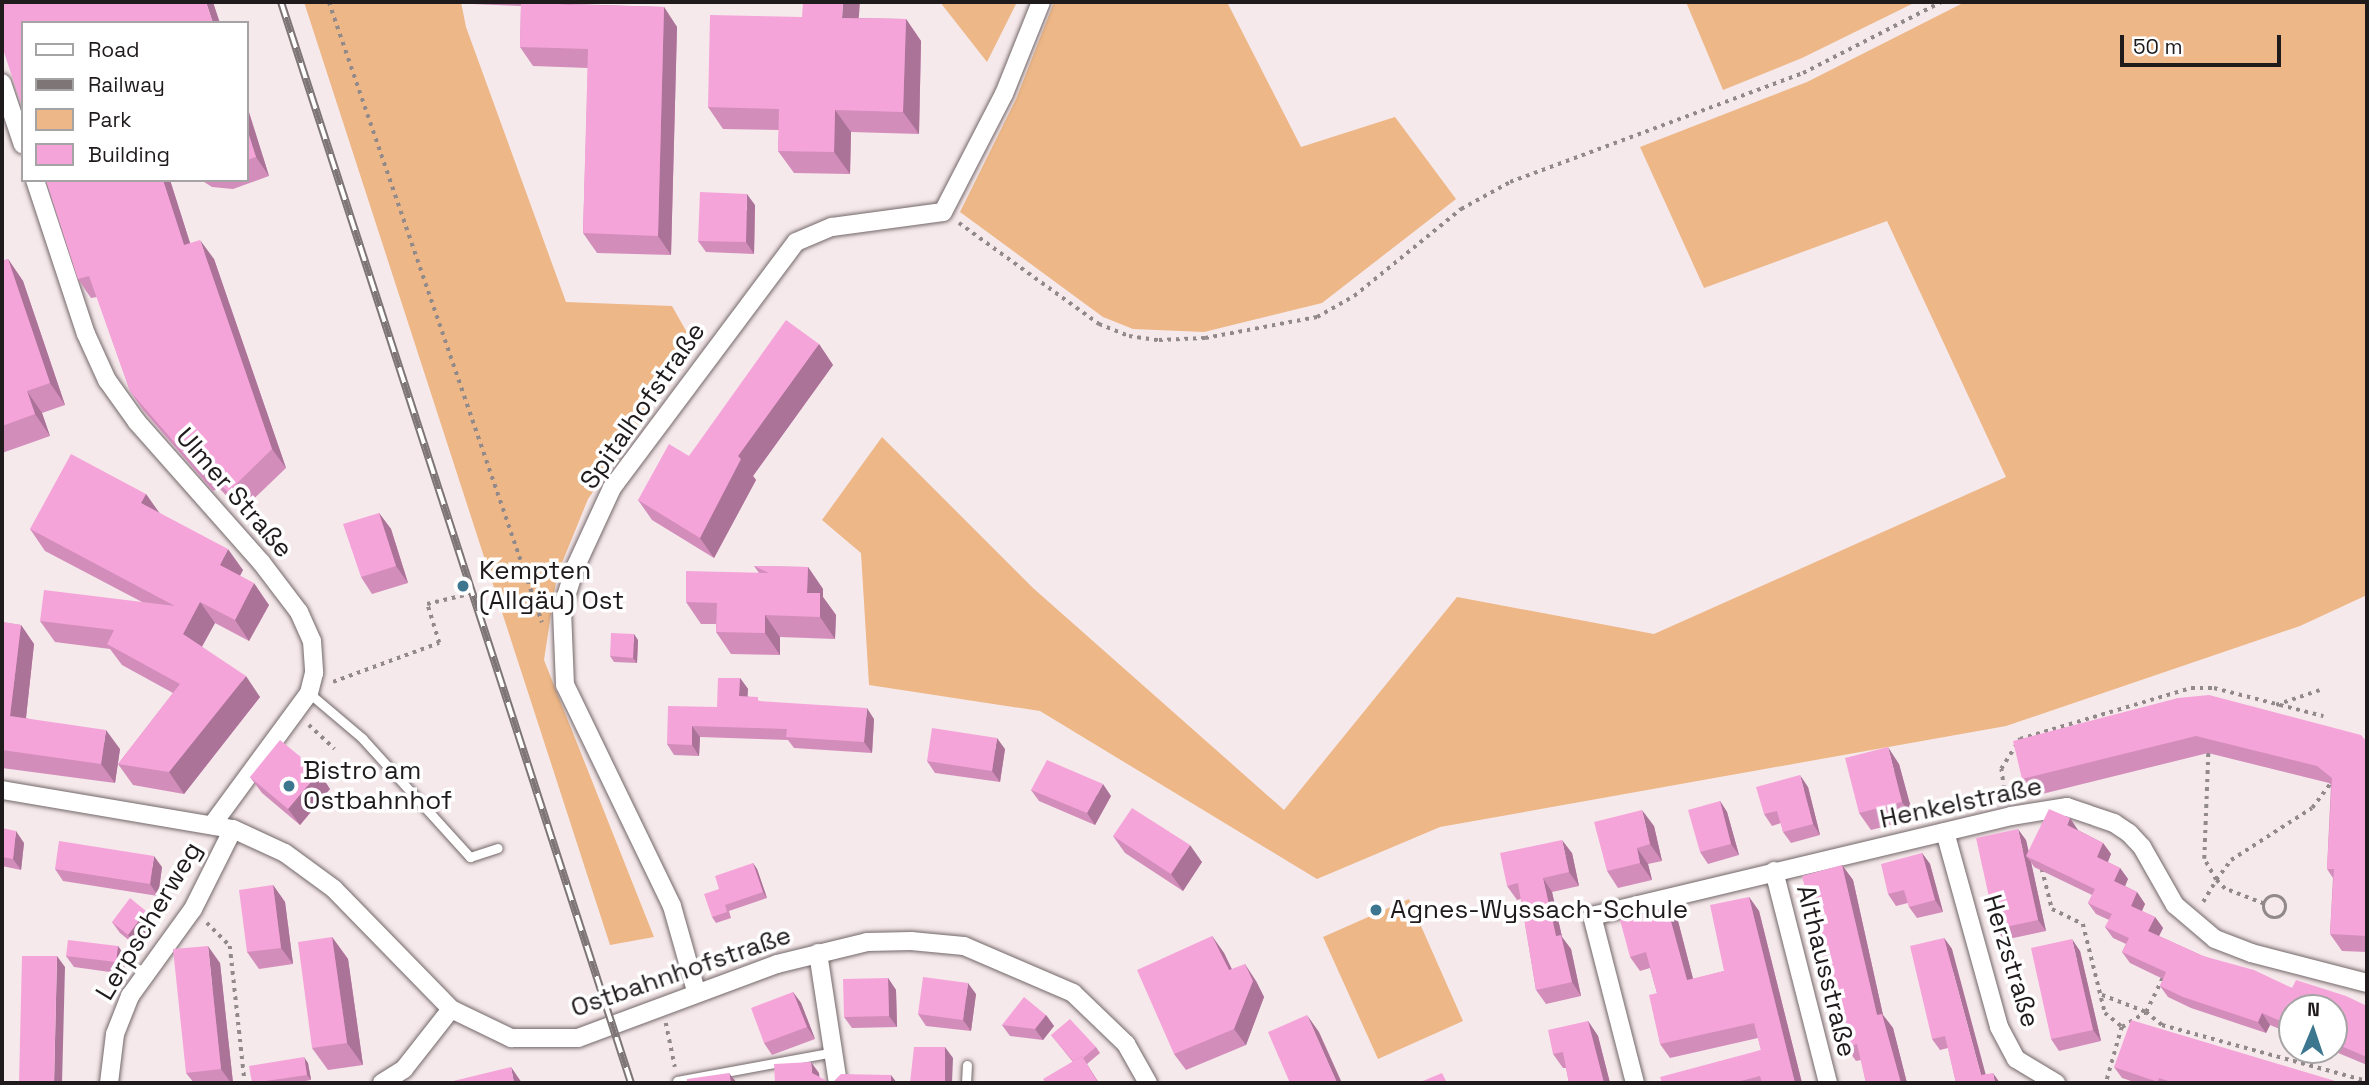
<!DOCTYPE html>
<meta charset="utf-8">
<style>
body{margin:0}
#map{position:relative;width:2369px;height:1085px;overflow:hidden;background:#f6e9eb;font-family:"Space Grotesk",sans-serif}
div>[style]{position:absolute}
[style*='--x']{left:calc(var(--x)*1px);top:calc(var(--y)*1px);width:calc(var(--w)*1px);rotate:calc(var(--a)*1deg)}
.green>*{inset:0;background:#edb787}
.path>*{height:3.5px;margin-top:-1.75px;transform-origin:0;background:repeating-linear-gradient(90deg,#92898a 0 3.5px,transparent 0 8.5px)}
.path>.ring{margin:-1.75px;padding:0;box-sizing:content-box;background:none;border:3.5px solid #92898a;border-radius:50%}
.roads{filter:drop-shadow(0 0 2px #726769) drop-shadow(0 0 2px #726769)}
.service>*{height:9px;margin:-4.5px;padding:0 4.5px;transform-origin:4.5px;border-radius:4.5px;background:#fff}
.minor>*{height:18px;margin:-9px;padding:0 9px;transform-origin:9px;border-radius:9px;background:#fff}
.rail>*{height:8px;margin-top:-4px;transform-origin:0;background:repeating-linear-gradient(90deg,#fff 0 16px,#7d7576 0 32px);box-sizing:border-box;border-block:2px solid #7d7576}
.wall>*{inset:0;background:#d38dbb}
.shaded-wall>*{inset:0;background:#ac7399}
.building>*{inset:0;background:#f5a4da}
.dots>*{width:19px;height:19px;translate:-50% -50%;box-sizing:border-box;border:4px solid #fff;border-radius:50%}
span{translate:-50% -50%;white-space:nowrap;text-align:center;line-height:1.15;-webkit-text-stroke:7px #fff;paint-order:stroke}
.street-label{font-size:26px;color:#1f1a1b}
.poi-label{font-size:26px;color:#1f1a1b}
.left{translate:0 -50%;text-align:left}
.frame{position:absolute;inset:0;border:4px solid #1f1a1b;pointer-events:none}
.legend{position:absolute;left:21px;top:21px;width:228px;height:161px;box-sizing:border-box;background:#fff;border:2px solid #a5a3a4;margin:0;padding:9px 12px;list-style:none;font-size:21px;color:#1f1a1b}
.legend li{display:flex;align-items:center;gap:14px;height:35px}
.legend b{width:35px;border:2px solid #a5a3a4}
.north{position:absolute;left:2278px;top:994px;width:70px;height:70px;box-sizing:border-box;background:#fff;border:2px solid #a5a3a4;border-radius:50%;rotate:2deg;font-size:19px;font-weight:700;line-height:28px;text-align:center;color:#1f1a1b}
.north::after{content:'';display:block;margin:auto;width:24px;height:32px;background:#3d768f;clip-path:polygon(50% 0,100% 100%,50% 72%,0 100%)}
.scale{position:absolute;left:2120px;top:35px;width:161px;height:32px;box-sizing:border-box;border:4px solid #1f1a1b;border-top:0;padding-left:9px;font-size:21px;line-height:24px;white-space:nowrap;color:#1f1a1b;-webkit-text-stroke:5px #fff;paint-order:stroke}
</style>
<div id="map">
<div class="green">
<div style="clip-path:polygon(304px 2px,461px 2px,466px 27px,566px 302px,672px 306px,694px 345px,588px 499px,557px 575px,544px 660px,654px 937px,610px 945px)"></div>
<div style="clip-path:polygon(940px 2px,1017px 2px,987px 62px)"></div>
<div style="clip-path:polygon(1054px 2px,1227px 2px,1301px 147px,1395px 117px,1456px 199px,1322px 303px,1204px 332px,1133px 329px,1103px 317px,960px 212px,1016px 99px)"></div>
<div style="clip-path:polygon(1686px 2px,1916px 2px,1802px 58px,1723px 90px)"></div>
<div style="clip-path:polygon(1965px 2px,2367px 2px,2367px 595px,2300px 626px,2006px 726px,1440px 827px,1317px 879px,1040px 711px,869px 685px,861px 553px,822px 520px,882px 437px,1033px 588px,1284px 810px,1457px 597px,1654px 634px,2006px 477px,1887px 221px,1704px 288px,1640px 147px,1807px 82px)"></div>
<div style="clip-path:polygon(1409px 899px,1463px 1021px,1378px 1059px,1323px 937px)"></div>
</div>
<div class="path">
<div style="--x:329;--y:2;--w:656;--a:71.04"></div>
<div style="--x:959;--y:223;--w:173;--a:35.8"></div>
<div style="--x:1099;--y:324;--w:32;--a:22"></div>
<div style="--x:1129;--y:336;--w:30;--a:8"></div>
<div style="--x:1159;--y:340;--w:46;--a:-2.5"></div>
<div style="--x:1205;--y:338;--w:114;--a:-10.6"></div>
<div style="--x:1317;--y:317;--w:43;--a:-29.6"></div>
<div style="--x:1354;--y:296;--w:138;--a:-39.1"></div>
<div style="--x:1461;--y:209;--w:56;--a:-28.9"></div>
<div style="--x:1510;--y:182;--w:313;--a:-20.4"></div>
<div style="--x:1803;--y:73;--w:155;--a:-27.2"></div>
<div style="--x:333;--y:682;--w:113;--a:-20.2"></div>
<div style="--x:439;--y:643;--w:41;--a:-107.1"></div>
<div style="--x:427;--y:604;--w:43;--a:-13.4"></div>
<div style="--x:2276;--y:705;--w:46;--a:-18.8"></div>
<div style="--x:309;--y:725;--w:35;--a:43"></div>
<div style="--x:2005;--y:797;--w:28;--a:-98"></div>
<div style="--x:2001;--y:769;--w:36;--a:-58"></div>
<div style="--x:2020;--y:739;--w:178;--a:-16.6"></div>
<div style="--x:2191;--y:688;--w:23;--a:0"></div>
<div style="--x:2214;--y:688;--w:113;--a:14.4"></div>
<div style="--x:2042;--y:869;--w:41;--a:76"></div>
<div style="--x:2052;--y:909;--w:34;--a:26"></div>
<div style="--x:2083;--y:924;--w:92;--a:76.1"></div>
<div style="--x:2105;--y:1013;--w:22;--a:39"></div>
<div style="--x:2122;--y:1027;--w:58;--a:105.9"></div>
<div class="ring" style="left:2264px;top:896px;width:18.5px;height:18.5px"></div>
<div style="--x:2203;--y:902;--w:26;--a:-59"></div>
<div style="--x:2216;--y:880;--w:24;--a:-120"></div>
<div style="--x:2204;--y:859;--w:106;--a:-87.8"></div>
<div style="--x:2264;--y:904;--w:42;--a:-159"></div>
<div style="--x:2225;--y:889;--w:13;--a:-135"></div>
<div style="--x:2216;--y:880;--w:25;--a:-53"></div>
<div style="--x:2231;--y:860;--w:96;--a:-32.7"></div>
<div style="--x:2312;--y:808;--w:30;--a:-53"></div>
<div style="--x:207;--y:923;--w:33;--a:45"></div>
<div style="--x:230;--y:946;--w:138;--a:83.8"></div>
<div style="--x:2102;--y:995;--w:47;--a:21.1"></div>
<div style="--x:2146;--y:1012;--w:21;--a:39"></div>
<div style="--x:2162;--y:1025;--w:213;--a:15.3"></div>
<div style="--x:666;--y:1023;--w:45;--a:78.4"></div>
<div style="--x:2122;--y:1027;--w:28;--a:-32"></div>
<div style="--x:2146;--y:1012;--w:39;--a:-64"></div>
</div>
<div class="roads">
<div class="service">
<div style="--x:309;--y:693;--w:70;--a:40.3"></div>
<div style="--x:362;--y:738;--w:161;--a:47.8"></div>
<div style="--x:470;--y:857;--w:29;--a:-18"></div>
<div style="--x:677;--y:1081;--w:160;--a:-10.5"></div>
<div style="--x:966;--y:1083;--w:18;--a:-87"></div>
</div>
<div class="minor">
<div style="--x:2;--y:83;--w:65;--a:71.3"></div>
<div style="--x:35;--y:180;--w:162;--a:71.7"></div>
<div style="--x:86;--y:334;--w:51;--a:65.5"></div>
<div style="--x:107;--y:380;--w:52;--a:54.5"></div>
<div style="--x:137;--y:422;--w:187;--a:48.5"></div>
<div style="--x:261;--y:562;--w:63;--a:52.8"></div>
<div style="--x:299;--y:612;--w:32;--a:66"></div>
<div style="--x:312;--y:641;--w:32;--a:86"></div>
<div style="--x:314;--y:673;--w:21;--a:104"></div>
<div style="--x:309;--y:693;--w:164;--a:126.3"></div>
<div style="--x:2;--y:790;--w:234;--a:9.6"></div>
<div style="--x:233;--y:829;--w:57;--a:24.8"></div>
<div style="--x:285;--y:853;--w:61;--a:36.3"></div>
<div style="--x:334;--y:889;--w:168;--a:45.7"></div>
<div style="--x:451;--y:1009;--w:67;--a:25.8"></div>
<div style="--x:511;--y:1038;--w:67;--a:0"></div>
<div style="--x:578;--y:1038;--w:212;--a:-20.4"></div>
<div style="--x:777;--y:964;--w:93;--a:-13.7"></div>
<div style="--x:867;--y:942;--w:44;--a:-1.3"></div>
<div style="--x:911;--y:941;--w:53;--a:5.4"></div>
<div style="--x:964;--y:946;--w:119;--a:23.3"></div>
<div style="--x:1073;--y:993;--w:74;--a:43.9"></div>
<div style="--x:1126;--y:1044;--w:45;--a:60.6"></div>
<div style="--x:1945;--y:832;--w:202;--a:74.5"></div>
<div style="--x:1999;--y:1027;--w:36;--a:62"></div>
<div style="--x:2016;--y:1059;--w:47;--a:31"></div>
<div style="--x:1774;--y:871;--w:219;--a:75.7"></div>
<div style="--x:818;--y:953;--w:132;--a:81.3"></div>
<div style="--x:696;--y:991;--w:88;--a:-105.8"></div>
<div style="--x:672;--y:906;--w:246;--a:-115.8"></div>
<div style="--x:565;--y:685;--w:76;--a:-92.3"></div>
<div style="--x:562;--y:609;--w:43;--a:-72.4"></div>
<div style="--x:575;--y:568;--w:88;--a:-65.2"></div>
<div style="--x:612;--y:488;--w:307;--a:-53.2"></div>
<div style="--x:796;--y:242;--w:39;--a:-23"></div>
<div style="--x:832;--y:227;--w:112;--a:-7.7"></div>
<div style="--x:943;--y:212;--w:133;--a:-62.7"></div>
<div style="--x:1004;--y:94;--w:99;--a:-68.1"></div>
<div style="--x:109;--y:1083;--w:49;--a:-83"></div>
<div style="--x:115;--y:1034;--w:41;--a:-68.5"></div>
<div style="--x:130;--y:996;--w:107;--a:-54.1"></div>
<div style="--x:193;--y:909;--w:89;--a:-63.4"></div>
<div style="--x:382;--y:1083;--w:26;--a:-32"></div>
<div style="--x:404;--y:1069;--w:76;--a:-51.9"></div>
<div style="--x:1635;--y:1083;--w:172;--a:-104.4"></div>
<div style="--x:1592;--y:916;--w:431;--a:-13.4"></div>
<div style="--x:2011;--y:816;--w:57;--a:-9.1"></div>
<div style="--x:2067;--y:807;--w:50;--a:18.8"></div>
<div style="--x:2114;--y:823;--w:18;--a:34"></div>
<div style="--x:2129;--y:833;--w:19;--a:47"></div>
<div style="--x:2142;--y:847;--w:67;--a:60.4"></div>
<div style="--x:2175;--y:905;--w:52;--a:40.4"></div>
<div style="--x:2215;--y:939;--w:39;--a:21"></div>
<div style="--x:2251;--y:953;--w:120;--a:14.5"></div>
</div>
</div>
<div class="rail">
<div style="--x:281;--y:2;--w:1136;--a:72.06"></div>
</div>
<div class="wall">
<div style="clip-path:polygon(470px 2px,572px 2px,572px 4px,664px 7px,677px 27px,671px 255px,597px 253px,583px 233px,588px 68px,533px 66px,520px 47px,521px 6px,472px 4px)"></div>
<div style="clip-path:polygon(859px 18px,906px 19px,921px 41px,919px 134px,851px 132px,850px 174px,794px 173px,778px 151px,779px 130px,723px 129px,708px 107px)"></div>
<div style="clip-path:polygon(247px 106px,269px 176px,233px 189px,212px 187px,201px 180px,247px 180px)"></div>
<div style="clip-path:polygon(46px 180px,170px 180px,190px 243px,214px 259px,286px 468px,241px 511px,219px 488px,213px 491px,143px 410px,130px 391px,97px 297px,91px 298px,78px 279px)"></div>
<div style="clip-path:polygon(755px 205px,754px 254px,706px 252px,698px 241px)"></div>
<div style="clip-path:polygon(8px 259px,23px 281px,65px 405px,42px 413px,50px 436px,2px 453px,2px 261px)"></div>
<div style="clip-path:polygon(819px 344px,833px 365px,753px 476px,756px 480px,714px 558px,652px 520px,638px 500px)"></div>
<div style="clip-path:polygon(146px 494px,158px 512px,243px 570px,240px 576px,269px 605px,249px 641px,215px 623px,202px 647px,260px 697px,184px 794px,133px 785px,118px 764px,173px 693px,122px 665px,110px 649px,55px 642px,40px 621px,142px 602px,45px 551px,30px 529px)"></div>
<div style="clip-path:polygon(379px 513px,391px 529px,408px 583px,372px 594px,361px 577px)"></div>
<div style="clip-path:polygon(754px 566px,808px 567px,823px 589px,823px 597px,836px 615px,835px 639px,780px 637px,780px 655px,731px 654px,716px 632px,716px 624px,701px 624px,686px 602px,759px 573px)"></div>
<div style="clip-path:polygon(2px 622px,21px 625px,34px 644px,26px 718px,120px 749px,115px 783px,2px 768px)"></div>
<div style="clip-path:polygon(638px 640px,637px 663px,614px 662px,610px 656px)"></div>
<div style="clip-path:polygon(740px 678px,748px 689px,747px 696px,762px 702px,874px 719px,872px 753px,794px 748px,788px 740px,700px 737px,699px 756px,674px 755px,667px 744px,717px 707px)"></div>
<div style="clip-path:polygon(2178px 698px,2367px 742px,2367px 952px,2342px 951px,2330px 934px,2333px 878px,2327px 869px,2331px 785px,2329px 783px,2208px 753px,2034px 796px,2022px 779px)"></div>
<div style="clip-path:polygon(1005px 749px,1000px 782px,935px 773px,927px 761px)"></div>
<div style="clip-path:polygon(1899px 764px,1914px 819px,1871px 830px,1859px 813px)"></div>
<div style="clip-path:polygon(250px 777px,330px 789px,300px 825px,262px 793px)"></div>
<div style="clip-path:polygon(1808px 787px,1820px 835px,1791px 843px,1783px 832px,1781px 823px,1772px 826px,1764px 814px)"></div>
<div style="clip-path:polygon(1031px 790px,1111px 796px,1095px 825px,1039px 801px)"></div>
<div style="clip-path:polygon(1720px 801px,1727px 812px,1739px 855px,1708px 864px,1700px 852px)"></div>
<div style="clip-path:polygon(1654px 826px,1662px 861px,1648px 864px,1652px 880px,1618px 888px,1607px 871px)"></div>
<div style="clip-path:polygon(2px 828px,24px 843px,21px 870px,2px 866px)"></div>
<div style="clip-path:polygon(2078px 830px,2103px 843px,2111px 854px,2108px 862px,2120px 868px,2128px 879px,2125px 886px,2137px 892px,2145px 904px,2142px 911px,2155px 917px,2163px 928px,2159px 936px,2203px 956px,2292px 988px,2367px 1006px,2367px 1065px,2331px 1050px,2334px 1050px,2334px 1008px,2292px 1008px,2292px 1034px,2270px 1025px,2266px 1033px,2191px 1008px,2168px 997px,2160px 986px,2163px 979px,2130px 963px,2122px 952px,2126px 944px,2113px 938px,2105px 927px,2109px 920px,2096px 914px,2088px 903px,2092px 895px,2034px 867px,2031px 862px,2046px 931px,2004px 940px,1996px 929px,2026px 840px,2028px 852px)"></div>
<div style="clip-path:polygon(1113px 836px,1202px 862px,1183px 891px,1125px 853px)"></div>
<div style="clip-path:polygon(1572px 853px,1579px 886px,1552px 892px,1562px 937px,1571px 949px,1581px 996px,1546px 1004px,1536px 990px,1521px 899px,1517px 900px,1507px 886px)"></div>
<div style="clip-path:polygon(1922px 853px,1930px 864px,1943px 912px,1917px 918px,1909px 907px,1908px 903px,1896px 906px,1888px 894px)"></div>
<div style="clip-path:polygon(753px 863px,757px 869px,767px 898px,729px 911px,731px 918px,716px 923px,712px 917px,719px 889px)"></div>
<div style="clip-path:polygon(1842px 865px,1853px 880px,1883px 1015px,1893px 1028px,1907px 1083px,1866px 1083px,1861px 1060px,1856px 1061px,1846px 1047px)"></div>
<div style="clip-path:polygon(162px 867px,158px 896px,63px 881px,55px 869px)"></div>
<div style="clip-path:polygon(273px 885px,285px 902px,293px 964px,259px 969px,247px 952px)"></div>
<div style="clip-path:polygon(1749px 897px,1759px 911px,1802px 1083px,1662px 1083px,1761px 1050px,1758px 1038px,1670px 1058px,1660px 1044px,1657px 993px,1650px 968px,1640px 971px,1630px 957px,1667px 907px,1678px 921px,1693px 979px,1724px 971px)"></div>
<div style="clip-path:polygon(146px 911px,154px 922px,136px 946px,120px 933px,112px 922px)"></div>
<div style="clip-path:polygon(1212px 936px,1224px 953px,1232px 969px,1256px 981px,1264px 997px,1246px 1045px,1186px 1070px,1174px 1054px)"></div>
<div style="clip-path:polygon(332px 937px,348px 959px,363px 1065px,328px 1070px,312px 1048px)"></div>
<div style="clip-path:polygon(1944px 938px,1952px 949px,1956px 1083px,1948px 1048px,1940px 1050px,1932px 1039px)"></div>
<div style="clip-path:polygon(118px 946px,126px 958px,124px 974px,74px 967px,66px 956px)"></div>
<div style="clip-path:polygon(2080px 951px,2101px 1041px,2059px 1051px,2051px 1039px)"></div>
<div style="clip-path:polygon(220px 963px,233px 1083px,194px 1083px,186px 1073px)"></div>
<div style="clip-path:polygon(888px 978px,896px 990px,897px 1027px,852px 1028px,844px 1017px)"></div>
<div style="clip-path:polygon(793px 992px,801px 1003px,815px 1039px,772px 1055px,764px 1043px)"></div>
<div style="clip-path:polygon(976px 994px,971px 1031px,926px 1026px,918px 1014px)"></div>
<div style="clip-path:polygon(1046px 1015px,1054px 1026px,1043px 1040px,1010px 1036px,1002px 1025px)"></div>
<div style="clip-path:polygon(1588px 1021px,1598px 1036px,1610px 1083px,1569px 1083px,1566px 1068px,1563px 1068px,1553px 1054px)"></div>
<div style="clip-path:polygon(1051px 1035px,1096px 1047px,1100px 1053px,1087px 1064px,1099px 1083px,1073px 1062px)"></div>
<div style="clip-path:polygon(308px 1063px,311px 1080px,294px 1083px,252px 1083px)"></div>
<div style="clip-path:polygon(2114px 1067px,2342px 1083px,2137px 1083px,2122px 1078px)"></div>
</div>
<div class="shaded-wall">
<div style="clip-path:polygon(206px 2px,213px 2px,220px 23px,213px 23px)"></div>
<div style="clip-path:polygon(558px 2px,572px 2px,571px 23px,558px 4px)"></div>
<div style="clip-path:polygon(843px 2px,860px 2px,857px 40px,842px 18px)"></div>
<div style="clip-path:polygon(664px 7px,677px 27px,671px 255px,658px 236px)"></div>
<div style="clip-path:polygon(906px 19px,921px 41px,919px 134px,903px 112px)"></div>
<div style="clip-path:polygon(247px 106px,269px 176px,256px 157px,247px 129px)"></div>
<div style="clip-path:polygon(835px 110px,851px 132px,850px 174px,834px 152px)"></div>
<div style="clip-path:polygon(163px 180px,170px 180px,197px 265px,184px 245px)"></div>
<div style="clip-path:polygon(747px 194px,755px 205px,754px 254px,746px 242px)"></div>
<div style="clip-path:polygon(200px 240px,214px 259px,286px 468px,272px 449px)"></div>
<div style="clip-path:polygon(8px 259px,23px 281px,65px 405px,50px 383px)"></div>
<div style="clip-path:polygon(819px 344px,833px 365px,753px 476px,756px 480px,714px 558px,700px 538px,738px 456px)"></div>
<div style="clip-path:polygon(27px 391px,42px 413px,50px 436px,35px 414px)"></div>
<div style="clip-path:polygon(146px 494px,161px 515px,141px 503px)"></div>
<div style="clip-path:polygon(379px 513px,391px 529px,408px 583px,396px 566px)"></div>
<div style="clip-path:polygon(228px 549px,243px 570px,234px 586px,220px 565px)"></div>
<div style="clip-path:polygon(808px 567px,823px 589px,823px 597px,836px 615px,835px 639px,820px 617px,807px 593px)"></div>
<div style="clip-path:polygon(254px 583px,269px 605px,249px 641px,235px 620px)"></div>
<div style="clip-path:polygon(200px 602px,215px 623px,197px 655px,183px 634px)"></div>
<div style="clip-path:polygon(765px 615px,780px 637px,780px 655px,765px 633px)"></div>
<div style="clip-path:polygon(21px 625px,34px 644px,24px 736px,10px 716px)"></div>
<div style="clip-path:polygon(634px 634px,638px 640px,637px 663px,633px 658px)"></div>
<div style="clip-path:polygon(246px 676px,260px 697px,184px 794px,169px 772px)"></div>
<div style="clip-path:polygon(740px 678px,748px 689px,747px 707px,739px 696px)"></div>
<div style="clip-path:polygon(867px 708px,874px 719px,872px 753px,864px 742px)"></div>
<div style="clip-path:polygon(692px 726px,700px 737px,699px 756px,692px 745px)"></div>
<div style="clip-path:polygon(106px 730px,120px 749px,115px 783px,101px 764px)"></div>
<div style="clip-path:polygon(997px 738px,1005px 749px,1000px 782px,992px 771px)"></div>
<div style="clip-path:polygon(1888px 747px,1899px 764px,1914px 819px,1902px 802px)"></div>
<div style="clip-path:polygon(319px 772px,330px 789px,300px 825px,288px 809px)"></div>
<div style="clip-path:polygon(1800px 775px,1808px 787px,1820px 835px,1813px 824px)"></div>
<div style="clip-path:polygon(1103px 784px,1111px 796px,1095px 825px,1087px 813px)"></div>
<div style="clip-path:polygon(1720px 801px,1727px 812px,1739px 855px,1731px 844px)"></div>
<div style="clip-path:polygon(1642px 810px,1654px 826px,1662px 861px,1650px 844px)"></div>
<div style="clip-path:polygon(2070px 818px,2078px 830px,2075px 836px,2067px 825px)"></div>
<div style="clip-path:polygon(2018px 829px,2026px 840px,2030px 857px,2026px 856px,2031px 862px,2046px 931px,2038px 920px)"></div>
<div style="clip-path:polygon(16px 831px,24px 843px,21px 870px,13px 859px)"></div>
<div style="clip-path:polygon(1562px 840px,1572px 853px,1579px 886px,1569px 872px)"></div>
<div style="clip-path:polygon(2103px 843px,2111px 854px,2105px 868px,2097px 857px)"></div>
<div style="clip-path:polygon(1190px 845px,1202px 862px,1183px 891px,1171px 874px)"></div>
<div style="clip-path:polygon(1637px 848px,1648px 864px,1652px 880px,1640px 863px)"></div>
<div style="clip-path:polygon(1922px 853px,1930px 864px,1943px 912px,1935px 900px)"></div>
<div style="clip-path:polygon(154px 856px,162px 867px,158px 896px,150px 884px)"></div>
<div style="clip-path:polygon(753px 863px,757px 869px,767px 898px,763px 892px)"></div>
<div style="clip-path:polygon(1842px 865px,1853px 880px,1883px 1015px,1893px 1028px,1907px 1083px,1901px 1083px,1877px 1015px)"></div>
<div style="clip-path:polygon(2120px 868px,2128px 879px,2122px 893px,2114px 881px)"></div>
<div style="clip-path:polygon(1543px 878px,1552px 892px,1562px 937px,1571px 949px,1581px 996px,1572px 982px,1556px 936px)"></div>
<div style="clip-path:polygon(273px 885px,285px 902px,293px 964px,281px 948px)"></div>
<div style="clip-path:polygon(2137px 892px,2145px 904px,2139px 917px,2131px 906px)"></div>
<div style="clip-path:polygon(1749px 897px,1759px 911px,1802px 1083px,1795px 1083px)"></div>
<div style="clip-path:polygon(1667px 907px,1678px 921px,1697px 994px,1687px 980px)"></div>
<div style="clip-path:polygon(146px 911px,154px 922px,136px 946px,128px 935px)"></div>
<div style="clip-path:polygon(2155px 917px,2163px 928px,2156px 942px,2148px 931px)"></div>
<div style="clip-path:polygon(1212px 936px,1224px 953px,1240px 987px,1229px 970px)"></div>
<div style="clip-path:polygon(332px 937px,348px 959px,363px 1065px,347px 1043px)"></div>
<div style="clip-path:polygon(1944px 938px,1952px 949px,1988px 1083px,1981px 1075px)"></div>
<div style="clip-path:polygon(2072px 939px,2080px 951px,2101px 1041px,2093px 1030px)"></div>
<div style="clip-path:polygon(118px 946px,126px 958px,124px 974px,116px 962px)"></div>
<div style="clip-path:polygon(208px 946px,220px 963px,233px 1083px,231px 1083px,221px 1069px)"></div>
<div style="clip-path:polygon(57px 956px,65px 967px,62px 1083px,54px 1083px)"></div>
<div style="clip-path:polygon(1245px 964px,1256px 981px,1264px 997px,1246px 1045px,1234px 1029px)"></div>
<div style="clip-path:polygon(888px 978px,896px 990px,897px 1027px,889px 1016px)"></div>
<div style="clip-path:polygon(968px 983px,976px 994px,971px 1031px,963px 1020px)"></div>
<div style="clip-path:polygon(793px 992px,801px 1003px,815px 1039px,807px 1027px)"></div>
<div style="clip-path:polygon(2262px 1013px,2270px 1025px,2266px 1033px,2258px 1022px)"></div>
<div style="clip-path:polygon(1046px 1015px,1054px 1026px,1043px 1040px,1035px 1029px)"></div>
<div style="clip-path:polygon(1307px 1015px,1319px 1032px,1342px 1083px,1337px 1083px)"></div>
<div style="clip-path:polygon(1588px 1021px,1598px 1036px,1610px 1083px,1604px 1083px)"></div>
<div style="clip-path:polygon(945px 1047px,953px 1058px,952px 1083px,945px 1083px)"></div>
<div style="clip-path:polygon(304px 1057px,308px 1063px,311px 1080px,307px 1075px)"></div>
<div style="clip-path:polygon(811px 1062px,819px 1073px,820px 1083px,812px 1073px)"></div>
<div style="clip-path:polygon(511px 1067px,522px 1083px,514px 1083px)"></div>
<div style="clip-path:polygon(729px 1073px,737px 1083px,731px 1083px)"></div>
<div style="clip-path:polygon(1993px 1073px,2000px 1083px,1995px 1083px)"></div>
<div style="clip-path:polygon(891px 1075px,897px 1083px,891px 1083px)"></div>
</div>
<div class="building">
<div style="clip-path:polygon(2px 2px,206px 2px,213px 23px,23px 23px,23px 110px,2px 46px)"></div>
<div style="clip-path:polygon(521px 2px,558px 2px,558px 4px,664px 7px,658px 236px,583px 233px,588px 49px,520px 47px)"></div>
<div style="clip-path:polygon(803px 2px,843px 2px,842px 18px,906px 19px,903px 112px,835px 110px,834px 152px,778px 151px,779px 109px,708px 107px,710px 15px,802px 17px)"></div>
<div style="clip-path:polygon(247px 129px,256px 157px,247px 160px)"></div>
<div style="clip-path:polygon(46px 180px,163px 180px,184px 245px,200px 240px,272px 449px,228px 492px,205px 469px,200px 472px,130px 391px,89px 276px,78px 279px)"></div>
<div style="clip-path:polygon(700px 192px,747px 194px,746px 242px,698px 241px)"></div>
<div style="clip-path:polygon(8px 259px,50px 383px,27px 391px,35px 414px,2px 426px,2px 261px)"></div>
<div style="clip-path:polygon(786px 320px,819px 344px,738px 456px,741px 459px,700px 538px,638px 500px,669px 444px,689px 456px)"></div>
<div style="clip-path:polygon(71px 454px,146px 494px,141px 503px,228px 549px,220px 565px,254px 583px,235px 620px,200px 602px,183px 634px,246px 676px,169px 772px,118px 764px,180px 684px,107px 644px,114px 630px,40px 621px,44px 590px,175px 606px,30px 529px)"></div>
<div style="clip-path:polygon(379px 513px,396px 566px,361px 577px,343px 524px)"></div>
<div style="clip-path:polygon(754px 566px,808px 567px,807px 593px,820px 593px,820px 617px,765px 615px,765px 633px,716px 632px,717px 603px,686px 602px,686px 571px,769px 573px)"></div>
<div style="clip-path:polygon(2px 622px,21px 625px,10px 716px,106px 730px,101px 764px,2px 750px)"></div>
<div style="clip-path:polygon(611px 633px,634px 634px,633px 658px,610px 656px)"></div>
<div style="clip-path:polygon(718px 678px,740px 678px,739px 696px,758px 697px,758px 701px,867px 708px,864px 742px,786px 737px,787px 729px,692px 726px,692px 745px,667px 744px,668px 706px,717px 707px)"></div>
<div style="clip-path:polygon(2209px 695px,2361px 735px,2367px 742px,2367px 936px,2330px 934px,2334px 869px,2327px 869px,2332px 778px,2317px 766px,2196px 736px,2022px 779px,2013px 741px,2178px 698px)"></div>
<div style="clip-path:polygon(932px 728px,997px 738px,992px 771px,927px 761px)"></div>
<div style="clip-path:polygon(280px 740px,319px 772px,288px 809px,250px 777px)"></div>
<div style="clip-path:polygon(1888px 747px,1902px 802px,1859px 813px,1845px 758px)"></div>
<div style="clip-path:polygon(1047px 760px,1103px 784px,1087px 813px,1031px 790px)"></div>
<div style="clip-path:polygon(1800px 775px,1813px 824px,1783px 832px,1777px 811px,1764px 814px,1756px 787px)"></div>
<div style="clip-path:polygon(1720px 801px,1731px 844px,1700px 852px,1688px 810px)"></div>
<div style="clip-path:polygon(1132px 808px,1190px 845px,1171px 874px,1113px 836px)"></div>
<div style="clip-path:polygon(2049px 809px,2070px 818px,2067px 825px,2103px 843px,2097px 857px,2120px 868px,2114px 881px,2137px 892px,2131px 906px,2155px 917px,2148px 931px,2203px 956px,2254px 970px,2292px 988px,2296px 980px,2346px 996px,2367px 1006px,2367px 1057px,2334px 1043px,2334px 1008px,2292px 1008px,2292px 1026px,2262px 1013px,2258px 1022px,2183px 997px,2160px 986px,2166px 972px,2122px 952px,2129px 938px,2105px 927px,2112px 914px,2088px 903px,2095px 889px,2026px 856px)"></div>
<div style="clip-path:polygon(1642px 810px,1650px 844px,1637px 848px,1640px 863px,1607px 871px,1594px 822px)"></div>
<div style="clip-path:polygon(2px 828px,16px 831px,13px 859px,2px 857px)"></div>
<div style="clip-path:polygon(2018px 829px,2038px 920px,1996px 929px,1976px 838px)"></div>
<div style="clip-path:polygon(1562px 840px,1569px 872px,1543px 878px,1556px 936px,1561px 935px,1572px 982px,1536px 990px,1518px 883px,1507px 886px,1500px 853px)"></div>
<div style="clip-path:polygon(59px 841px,154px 856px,150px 884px,55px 869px)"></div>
<div style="clip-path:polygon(1922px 853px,1935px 900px,1909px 907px,1904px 890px,1888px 894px,1881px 864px)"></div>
<div style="clip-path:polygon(753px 863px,763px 892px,725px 905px,727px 912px,712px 917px,704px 894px,719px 889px,715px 876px)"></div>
<div style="clip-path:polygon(1842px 865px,1877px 1015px,1882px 1014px,1901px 1083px,1866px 1083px,1857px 1044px,1846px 1047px,1802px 876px)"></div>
<div style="clip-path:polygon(273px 885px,281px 948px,247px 952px,239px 890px)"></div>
<div style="clip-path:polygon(1749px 897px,1795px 1083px,1762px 1083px,1760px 1076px,1733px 1083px,1662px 1083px,1660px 1077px,1761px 1050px,1754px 1023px,1660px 1044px,1649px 995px,1657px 993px,1646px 952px,1630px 957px,1620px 920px,1667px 907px,1687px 980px,1724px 971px,1710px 905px)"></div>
<div style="clip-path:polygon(130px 898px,146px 911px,128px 935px,112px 922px)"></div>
<div style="clip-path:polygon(1212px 936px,1229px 970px,1245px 964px,1253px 981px,1234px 1029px,1174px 1054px,1137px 970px)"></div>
<div style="clip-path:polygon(332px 937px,347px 1043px,312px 1048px,298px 942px)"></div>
<div style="clip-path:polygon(1944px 938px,1981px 1075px,1993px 1073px,1995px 1083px,1956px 1083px,1945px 1036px,1932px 1039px,1910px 946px)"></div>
<div style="clip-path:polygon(2072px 939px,2093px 1030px,2051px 1039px,2031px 948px)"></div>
<div style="clip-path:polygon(68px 940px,118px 946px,116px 962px,66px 956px)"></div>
<div style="clip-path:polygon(208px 946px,221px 1069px,186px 1073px,173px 949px)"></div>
<div style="clip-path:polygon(22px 956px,57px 956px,54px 1083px,19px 1083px)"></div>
<div style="clip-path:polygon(923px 977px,968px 983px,963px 1020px,918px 1014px)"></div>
<div style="clip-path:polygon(888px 978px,889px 1016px,844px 1017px,843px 979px)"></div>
<div style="clip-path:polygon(793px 992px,807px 1027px,764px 1043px,751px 1008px)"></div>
<div style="clip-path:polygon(1024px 997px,1046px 1015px,1035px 1029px,1002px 1025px)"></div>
<div style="clip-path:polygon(1307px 1015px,1337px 1083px,1290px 1083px,1268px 1032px)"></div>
<div style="clip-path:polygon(1070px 1019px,1096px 1047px,1083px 1058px,1082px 1056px,1073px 1061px,1051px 1035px)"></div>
<div style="clip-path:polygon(2131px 1020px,2342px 1083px,2174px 1083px,2159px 1078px,2158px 1082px,2114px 1067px)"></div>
<div style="clip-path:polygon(1588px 1021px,1604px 1083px,1569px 1083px,1563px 1052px,1553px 1054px,1548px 1030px)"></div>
<div style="clip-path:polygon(914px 1047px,945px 1047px,945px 1083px,910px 1083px)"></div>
<div style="clip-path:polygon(1082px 1056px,1098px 1083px,1046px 1083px,1043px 1079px)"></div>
<div style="clip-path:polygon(304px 1057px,307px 1075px,252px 1083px,249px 1066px)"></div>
<div style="clip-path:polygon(811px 1062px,812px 1073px,831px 1083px,775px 1083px,774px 1064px)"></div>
<div style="clip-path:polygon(511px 1067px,514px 1083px,445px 1083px)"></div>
<div style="clip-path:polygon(729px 1073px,731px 1083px,687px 1083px,687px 1079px)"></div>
<div style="clip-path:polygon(1442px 1073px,1447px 1083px,1418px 1083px)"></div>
<div style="clip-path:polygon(841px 1074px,891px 1075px,891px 1083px,832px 1083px)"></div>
</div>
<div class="dots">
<div style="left:463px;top:586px;background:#3d768f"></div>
<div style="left:289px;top:786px;background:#3d768f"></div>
<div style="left:1376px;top:910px;background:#3d768f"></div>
</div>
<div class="street-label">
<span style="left:643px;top:406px;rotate:-55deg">Spitalhofstraße</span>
<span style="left:234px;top:493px;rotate:49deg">Ulmer Straße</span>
<span style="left:1961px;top:803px;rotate:-12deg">Henkelstraße</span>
<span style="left:149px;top:921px;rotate:-59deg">Lerpscherweg</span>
<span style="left:2011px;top:961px;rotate:73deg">Herzstraße</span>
<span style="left:1826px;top:971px;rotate:76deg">Althausstraße</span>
<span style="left:681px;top:972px;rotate:-19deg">Ostbahnhofstraße</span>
</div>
<div class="poi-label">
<span class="left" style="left:479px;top:586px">Kempten<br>(Allgäu) Ost</span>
<span class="left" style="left:303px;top:786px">Bistro am<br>Ostbahnhof</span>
<span class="left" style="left:1390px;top:910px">Agnes-Wyssach-Schule</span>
</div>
<div class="frame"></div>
<ul class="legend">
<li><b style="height:9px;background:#fff"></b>Road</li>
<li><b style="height:9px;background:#7d7576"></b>Railway</li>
<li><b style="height:19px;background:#edb787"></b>Park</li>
<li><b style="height:19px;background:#f5a4da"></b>Building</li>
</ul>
<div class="north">N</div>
<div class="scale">50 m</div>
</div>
